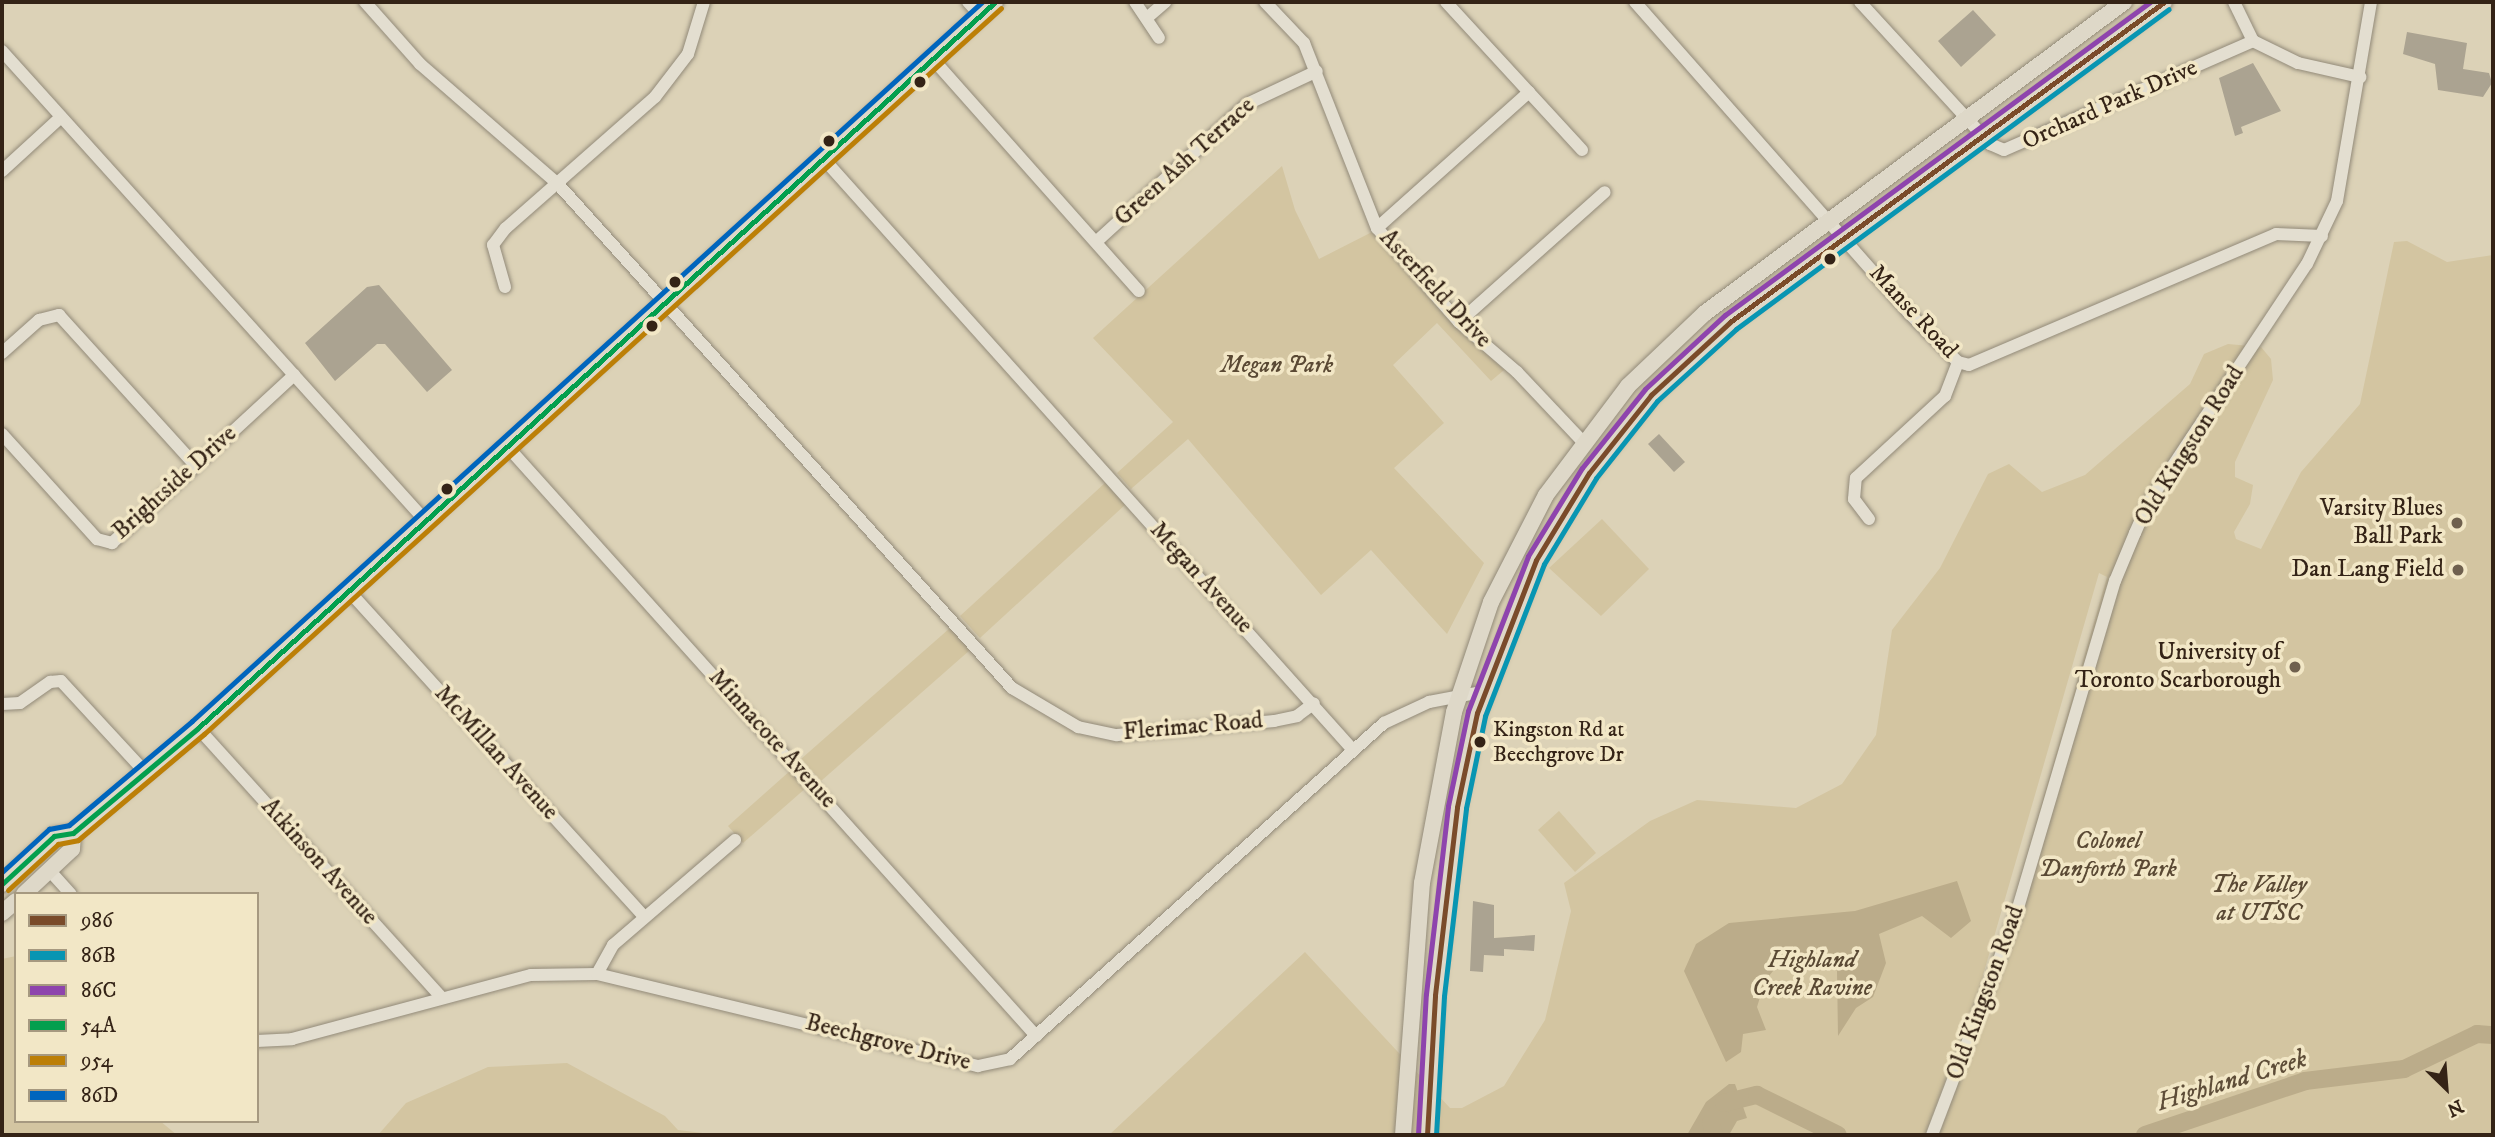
<!DOCTYPE html>
<style>
body{margin:0}
#map{position:relative;width:2495px;height:1137px;overflow:hidden;background:#dcd2b7;font-family:"IM FELL DW Pica",serif}
div>[style]{position:absolute}
[style*='--x']{left:calc(var(--x)*1px);top:calc(var(--y)*1px);width:calc(var(--w)*1px);rotate:calc(var(--a)*1deg)}
.green>*{inset:0;background:#d3c5a1}
.water>*{inset:0;background:#bbac8a}
.river>*{height:18px;margin:-9px;padding:0 9px;transform-origin:9px;border-radius:9px;background:#bbac8a}
.building>*{inset:0;background:#aba391}
.roads{filter:drop-shadow(0 0 2px #928a79) drop-shadow(0 0 2px #928a79)}
.minor>*{height:12px;margin:-6px;padding:0 6px;transform-origin:6px;border-radius:6px;background:#e3ded0}
.major>*{height:16px;margin:-8px;padding:0 8px;transform-origin:8px;border-radius:8px;background:#ded8c8}
.bus-1>*{height:5px;margin:-2.5px;padding:0 2.5px;transform-origin:2.5px;border-radius:2.5px;background:#7a4b2a}
.bus-2>*{height:5px;margin:-2.5px;padding:0 2.5px;transform-origin:2.5px;border-radius:2.5px;background:#0895b2}
.bus-3>*{height:5px;margin:-2.5px;padding:0 2.5px;transform-origin:2.5px;border-radius:2.5px;background:#8e44ad}
.bus-4>*{height:5px;margin:-2.5px;padding:0 2.5px;transform-origin:2.5px;border-radius:2.5px;background:#039f4e}
.bus-5>*{height:5px;margin:-2.5px;padding:0 2.5px;transform-origin:2.5px;border-radius:2.5px;background:#bc7f07}
.bus-6>*{height:5px;margin:-2.5px;padding:0 2.5px;transform-origin:2.5px;border-radius:2.5px;background:#0065bd}
.dots>*{width:19px;height:19px;translate:-50% -50%;box-sizing:border-box;border:4px solid #f2e7c6;border-radius:50%}
span{translate:-50% -50%;white-space:nowrap;text-align:center;line-height:1.15;-webkit-text-stroke:7px #f2e7c6;paint-order:stroke}
.bus-label{font-size:22px;color:#342316}
.left{translate:0 -50%;text-align:left}
.street-label{font-size:24px;color:#342316}
.park-label{font-size:24px;color:#5a4934;font-style:italic}
.poi-label{font-size:24px;color:#342316}
.right{translate:-100% -50%;text-align:right}
.water-label{font-size:26px;color:#5e4d38;font-style:italic}
.frame{position:absolute;inset:0;border:4px solid #342316;pointer-events:none}
.legend{position:absolute;left:14px;top:892px;width:245px;height:231px;box-sizing:border-box;background:#f2e7c6;border:2px solid #a69980;margin:0;padding:9px 12px;list-style:none;font-size:21px;color:#342316}
.legend li{display:flex;align-items:center;gap:14px;height:35px}
.legend b{width:35px;border:2px solid #a69980}
.north{position:absolute;left:2411px;top:1053px;width:70px;height:70px;-webkit-text-stroke:5px #f2e7c6;paint-order:stroke;rotate:155deg;font-size:19px;font-weight:700;line-height:28px;text-align:center;color:#342316}
.north::after{content:'';display:block;margin:auto;width:24px;height:32px;background:#342316;clip-path:polygon(50% 0,100% 100%,50% 72%,0 100%)}
</style>
<div id="map">
<div class="green">
<div style="clip-path:polygon(1282px 166px,1295px 210px,1319px 259px,1372px 232px,1445px 316px,1504px 370px,1491px 381px,1437px 323px,1393px 365px,1444px 423px,1394px 468px,1484px 563px,1447px 634px,1371px 550px,1321px 595px,1188px 439px,1131px 489px,1117px 473px,1173px 422px,1093px 338px)"></div>
<div style="clip-path:polygon(2407px 241px,2447px 262px,2493px 255px,2493px 1135px,1939px 1135px,1970px 1052px,2107px 577px,2099px 573px,1977px 996px,1925px 1135px,1109px 1135px,1305px 952px,1450px 1108px,1462px 1108px,1504px 1086px,1545px 1020px,1571px 911px,1564px 883px,1650px 821px,1697px 800px,1796px 808px,1842px 784px,1876px 735px,1892px 630px,1940px 568px,1988px 474px,2009px 464px,2042px 492px,2085px 475px,2190px 384px,2204px 354px,2228px 344px,2261px 347px,2271px 359px,2273px 380px,2235px 462px,2235px 477px,2253px 485px,2250px 504px,2234px 532px,2236px 539px,2261px 549px,2301px 472px,2360px 404px,2394px 242px)"></div>
<div style="clip-path:polygon(1106px 482px,1126px 504px,980px 638px,960px 616px)"></div>
<div style="clip-path:polygon(1602px 519px,1649px 569px,1601px 616px,1549px 568px)"></div>
<div style="clip-path:polygon(950px 628px,970px 650px,821px 781px,801px 759px)"></div>
<div style="clip-path:polygon(791px 770px,807px 787px,743px 843px,728px 826px)"></div>
<div style="clip-path:polygon(1559px 811px,1596px 853px,1575px 872px,1538px 830px)"></div>
<div style="clip-path:polygon(16px 956px,16px 1121px,160px 1121px,177px 1135px,2px 1135px,2px 959px)"></div>
<div style="clip-path:polygon(567px 1063px,665px 1116px,678px 1130px,719px 1135px,378px 1135px,406px 1103px,488px 1067px)"></div>
</div>
<div class="water">
<div style="clip-path:polygon(1957px 881px,1971px 921px,1951px 938px,1922px 916px,1879px 934px,1886px 963px,1873px 997px,1856px 1008px,1838px 1036px,1837px 971px,1829px 955px,1781px 961px,1765px 981px,1757px 1007px,1766px 1030px,1743px 1034px,1741px 1052px,1726px 1062px,1684px 971px,1696px 944px,1729px 923px,1855px 911px)"></div>
<div style="clip-path:polygon(1729px 1084px,1735px 1084px,1747px 1118px,1737px 1121px,1729px 1135px,1687px 1135px,1706px 1102px)"></div>
</div>
<div class="river">
<div style="--x:1714;--y:1135;--w:12;--a:-104"></div>
<div style="--x:1711;--y:1123;--w:24;--a:-57"></div>
<div style="--x:1724;--y:1103;--w:34;--a:-14"></div>
<div style="--x:1757;--y:1095;--w:90;--a:26.3"></div>
<div style="--x:2145;--y:1135;--w:169;--a:-18.6"></div>
<div style="--x:2305;--y:1081;--w:100;--a:-6.9"></div>
<div style="--x:2404;--y:1069;--w:81;--a:-25.6"></div>
<div style="--x:2477;--y:1034;--w:16;--a:4"></div>
</div>
<div class="building">
<div style="clip-path:polygon(1973px 10px,1996px 35px,1961px 67px,1938px 41px)"></div>
<div style="clip-path:polygon(2407px 32px,2467px 43px,2463px 69px,2489px 73px,2492px 83px,2483px 97px,2438px 90px,2435px 64px,2403px 54px)"></div>
<div style="clip-path:polygon(2253px 63px,2281px 111px,2241px 127px,2243px 133px,2235px 136px,2219px 78px)"></div>
<div style="clip-path:polygon(379px 285px,452px 370px,427px 392px,385px 344px,377px 344px,335px 381px,305px 343px,367px 287px)"></div>
<div style="clip-path:polygon(1659px 434px,1685px 462px,1674px 472px,1648px 444px)"></div>
<div style="clip-path:polygon(1473px 901px,1494px 905px,1494px 938px,1535px 935px,1534px 951px,1504px 949px,1504px 956px,1484px 955px,1483px 972px,1470px 971px)"></div>
</div>
<div class="roads">
<div class="minor">
<div style="--x:365;--y:2;--w:83;--a:48.4"></div>
<div style="--x:420;--y:64;--w:181;--a:41"></div>
<div style="--x:557;--y:183;--w:680;--a:47.98"></div>
<div style="--x:1012;--y:688;--w:77;--a:30.6"></div>
<div style="--x:1078;--y:727;--w:40;--a:12"></div>
<div style="--x:1117;--y:735;--w:158;--a:-5.1"></div>
<div style="--x:1274;--y:721;--w:24;--a:-12"></div>
<div style="--x:1297;--y:716;--w:21;--a:-37"></div>
<div style="--x:968;--y:2;--w:18;--a:47"></div>
<div style="--x:1135;--y:2;--w:43;--a:56.3"></div>
<div style="--x:1265;--y:2;--w:57;--a:46.4"></div>
<div style="--x:1304;--y:43;--w:199;--a:68.5"></div>
<div style="--x:1377;--y:228;--w:125;--a:48.9"></div>
<div style="--x:1459;--y:322;--w:77;--a:40.8"></div>
<div style="--x:1517;--y:372;--w:96;--a:46.7"></div>
<div style="--x:1446;--y:2;--w:201;--a:47.4"></div>
<div style="--x:1635;--y:2;--w:412;--a:48.6"></div>
<div style="--x:1907;--y:311;--w:72;--a:45"></div>
<div style="--x:1958;--y:362;--w:11;--a:15"></div>
<div style="--x:1969;--y:365;--w:334;--a:-23.1"></div>
<div style="--x:2276;--y:234;--w:46;--a:2.5"></div>
<div style="--x:1860;--y:2;--w:193;--a:47.5"></div>
<div style="--x:1990;--y:144;--w:15;--a:23"></div>
<div style="--x:2004;--y:150;--w:272;--a:-23.6"></div>
<div style="--x:2234;--y:2;--w:43;--a:64"></div>
<div style="--x:2253;--y:41;--w:50;--a:26.1"></div>
<div style="--x:2298;--y:63;--w:64;--a:12.7"></div>
<div style="--x:1148;--y:17;--w:23;--a:-41"></div>
<div style="--x:2;--y:51;--w:629;--a:47.97"></div>
<div style="--x:931;--y:57;--w:313;--a:48.4"></div>
<div style="--x:822;--y:157;--w:796;--a:48.16"></div>
<div style="--x:2;--y:171;--w:80;--a:-42.5"></div>
<div style="--x:1377;--y:228;--w:204;--a:-41.8"></div>
<div style="--x:1096;--y:242;--w:205;--a:-42.4"></div>
<div style="--x:1247;--y:104;--w:77;--a:-25.2"></div>
<div style="--x:505;--y:287;--w:44;--a:-105.9"></div>
<div style="--x:493;--y:245;--w:21;--a:-53"></div>
<div style="--x:506;--y:228;--w:198;--a:-41.3"></div>
<div style="--x:655;--y:97;--w:54;--a:-52.5"></div>
<div style="--x:688;--y:54;--w:54;--a:-72.9"></div>
<div style="--x:1459;--y:322;--w:195;--a:-41.7"></div>
<div style="--x:2;--y:353;--w:50;--a:-41.7"></div>
<div style="--x:39;--y:320;--w:21;--a:-14"></div>
<div style="--x:59;--y:315;--w:202;--a:47.8"></div>
<div style="--x:2;--y:434;--w:142;--a:47.9"></div>
<div style="--x:97;--y:539;--w:16;--a:15"></div>
<div style="--x:112;--y:543;--w:248;--a:-42.7"></div>
<div style="--x:506;--y:445;--w:794;--a:48.11"></div>
<div style="--x:1869;--y:519;--w:25;--a:-127"></div>
<div style="--x:1854;--y:499;--w:21;--a:-85"></div>
<div style="--x:1856;--y:478;--w:121;--a:-42.7"></div>
<div style="--x:1945;--y:396;--w:36;--a:-69"></div>
<div style="--x:348;--y:590;--w:441;--a:47.8"></div>
<div style="--x:2;--y:704;--w:18;--a:-3"></div>
<div style="--x:20;--y:703;--w:37;--a:-35"></div>
<div style="--x:50;--y:682;--w:11;--a:-5"></div>
<div style="--x:61;--y:681;--w:124;--a:47.3"></div>
<div style="--x:198;--y:728;--w:361;--a:47.9"></div>
<div style="--x:50;--y:871;--w:31;--a:48"></div>
<div style="--x:597;--y:974;--w:33;--a:-61"></div>
<div style="--x:613;--y:945;--w:161;--a:-40.7"></div>
<div style="--x:257;--y:1041;--w:35;--a:-3"></div>
<div style="--x:292;--y:1039;--w:247;--a:-15"></div>
<div style="--x:531;--y:975;--w:66;--a:-0.9"></div>
<div style="--x:597;--y:974;--w:392;--a:13.6"></div>
<div style="--x:978;--y:1066;--w:33;--a:-12"></div>
<div style="--x:1010;--y:1059;--w:503;--a:-41.94"></div>
<div style="--x:1384;--y:723;--w:50;--a:-25"></div>
<div style="--x:1429;--y:702;--w:54;--a:-10.7"></div>
<div style="--x:1932;--y:1135;--w:232;--a:-69.1"></div>
<div style="--x:2015;--y:918;--w:352;--a:-73.5"></div>
<div style="--x:2115;--y:581;--w:52;--a:-67.4"></div>
<div style="--x:2135;--y:533;--w:36;--a:-66"></div>
<div style="--x:2150;--y:500;--w:283;--a:-56.4"></div>
<div style="--x:2307;--y:264;--w:70;--a:-64.5"></div>
<div style="--x:2337;--y:201;--w:202;--a:-80.3"></div>
</div>
<div class="major">
<div style="--x:2;--y:884;--w:71;--a:-42.7"></div>
<div style="--x:54;--y:836;--w:19;--a:-9"></div>
<div style="--x:73;--y:833;--w:163;--a:-40"></div>
<div style="--x:198;--y:728;--w:1078;--a:-42.33"></div>
<div style="--x:24;--y:894;--w:66;--a:-43.2"></div>
<div style="--x:72;--y:849;--w:16;--a:-86"></div>
<div style="--x:2;--y:913;--w:18;--a:-41"></div>
<div style="--x:1403;--y:1135;--w:253;--a:-85.7"></div>
<div style="--x:1422;--y:883;--w:174;--a:-79.4"></div>
<div style="--x:1454;--y:712;--w:116;--a:-71.4"></div>
<div style="--x:1491;--y:602;--w:120;--a:-62.8"></div>
<div style="--x:1546;--y:495;--w:136;--a:-53"></div>
<div style="--x:1628;--y:386;--w:106;--a:-43.5"></div>
<div style="--x:1705;--y:313;--w:522;--a:-36.58"></div>
<div style="--x:1427;--y:1135;--w:140;--a:-86.7"></div>
<div style="--x:1435;--y:995;--w:189;--a:-83.3"></div>
<div style="--x:1457;--y:807;--w:96;--a:-78"></div>
<div style="--x:1477;--y:713;--w:164;--a:-68.9"></div>
<div style="--x:1536;--y:560;--w:102;--a:-58.7"></div>
<div style="--x:1589;--y:473;--w:100;--a:-51.5"></div>
<div style="--x:1651;--y:395;--w:108;--a:-42.7"></div>
<div style="--x:1730;--y:322;--w:539;--a:-36.4"></div>
</div>
</div>
<div class="bus-1">
<div style="--x:1427;--y:1135;--w:140;--a:-86.7"></div>
<div style="--x:1435;--y:995;--w:189;--a:-83.3"></div>
<div style="--x:1457;--y:807;--w:96;--a:-78"></div>
<div style="--x:1477;--y:713;--w:164;--a:-68.9"></div>
<div style="--x:1536;--y:560;--w:102;--a:-58.7"></div>
<div style="--x:1589;--y:473;--w:100;--a:-51.5"></div>
<div style="--x:1651;--y:395;--w:108;--a:-42.7"></div>
<div style="--x:1730;--y:322;--w:539;--a:-36.4"></div>
</div>
<div class="bus-2">
<div style="--x:1436;--y:1135;--w:139;--a:-86.7"></div>
<div style="--x:1444;--y:996;--w:189;--a:-83.3"></div>
<div style="--x:1466;--y:808;--w:94;--a:-78.3"></div>
<div style="--x:1485;--y:716;--w:163;--a:-68.8"></div>
<div style="--x:1544;--y:564;--w:100;--a:-58.8"></div>
<div style="--x:1596;--y:478;--w:98;--a:-51.6"></div>
<div style="--x:1657;--y:401;--w:107;--a:-42.3"></div>
<div style="--x:1736;--y:329;--w:538;--a:-36.47"></div>
</div>
<div class="bus-3">
<div style="--x:1418;--y:1135;--w:141;--a:-86.8"></div>
<div style="--x:1426;--y:994;--w:189;--a:-83.3"></div>
<div style="--x:1448;--y:806;--w:97;--a:-78.1"></div>
<div style="--x:1468;--y:711;--w:166;--a:-68.8"></div>
<div style="--x:1528;--y:556;--w:103;--a:-58.5"></div>
<div style="--x:1582;--y:468;--w:101;--a:-51.4"></div>
<div style="--x:1645;--y:389;--w:109;--a:-42.8"></div>
<div style="--x:1725;--y:315;--w:528;--a:-36.37"></div>
</div>
<div class="bus-4">
<div style="--x:2;--y:884;--w:71;--a:-42.7"></div>
<div style="--x:54;--y:836;--w:19;--a:-9"></div>
<div style="--x:73;--y:833;--w:163;--a:-40"></div>
<div style="--x:198;--y:728;--w:1078;--a:-42.33"></div>
</div>
<div class="bus-5">
<div style="--x:8;--y:890;--w:68;--a:-42.6"></div>
<div style="--x:58;--y:844;--w:20;--a:-11"></div>
<div style="--x:78;--y:840;--w:165;--a:-40.1"></div>
<div style="--x:204;--y:734;--w:1078;--a:-42.33"></div>
</div>
<div class="bus-6">
<div style="--x:2;--y:872;--w:64;--a:-42.5"></div>
<div style="--x:49;--y:829;--w:20;--a:-11"></div>
<div style="--x:69;--y:825;--w:161;--a:-40.2"></div>
<div style="--x:192;--y:721;--w:1068;--a:-42.31"></div>
</div>
<div class="dots">
<div style="left:920px;top:82px;background:#342316"></div>
<div style="left:829px;top:141px;background:#342316"></div>
<div style="left:1830px;top:259px;background:#342316"></div>
<div style="left:675px;top:282px;background:#342316"></div>
<div style="left:652px;top:326px;background:#342316"></div>
<div style="left:447px;top:489px;background:#342316"></div>
<div style="left:2457px;top:523px;background:#6f604e"></div>
<div style="left:2458px;top:570px;background:#6f604e"></div>
<div style="left:2295px;top:667px;background:#6f604e"></div>
<div style="left:1480px;top:742px;background:#342316"></div>
</div>
<div class="bus-label">
<span class="left" style="left:1493px;top:742px">Kingston Rd at<br>Beechgrove Dr</span>
</div>
<div class="street-label">
<span style="left:2110px;top:105px;rotate:-24deg">Orchard Park Drive</span>
<span style="left:1185px;top:162px;rotate:-42deg">Green Ash Terrace</span>
<span style="left:1435px;top:289px;rotate:47deg">Asterfield Drive</span>
<span style="left:1913px;top:312px;rotate:47deg">Manse Road</span>
<span style="left:2190px;top:446px;rotate:-58deg">Old Kingston Road</span>
<span style="left:175px;top:483px;rotate:-42deg">Brightside Drive</span>
<span style="left:1201px;top:578px;rotate:48deg">Megan Avenue</span>
<span style="left:1193px;top:727px;rotate:-5deg">Flerimac Road</span>
<span style="left:772px;top:739px;rotate:48deg">Minnacote Avenue</span>
<span style="left:496px;top:753px;rotate:48deg">McMillan Avenue</span>
<span style="left:319px;top:862px;rotate:48deg">Atkinson Avenue</span>
<span style="left:1986px;top:993px;rotate:-70deg">Old Kingston Road</span>
<span style="left:888px;top:1043px;rotate:14deg">Beechgrove Drive</span>
</div>
<div class="park-label">
<span style="left:1277px;top:366px">Megan Park</span>
<span style="left:2108px;top:856px">Colonel<br>Danforth Park</span>
<span style="left:2259px;top:900px">The Valley<br>at UTSC</span>
<span style="left:1812px;top:975px">Highland<br>Creek Ravine</span>
</div>
<div class="poi-label">
<span class="right" style="left:2443px;top:523px">Varsity Blues<br>Ball Park</span>
<span class="right" style="left:2444px;top:570px">Dan Lang Field</span>
<span class="right" style="left:2281px;top:667px">University of<br>Toronto Scarborough</span>
</div>
<div class="water-label">
<span style="left:2232px;top:1081px;rotate:-17deg">Highland Creek</span>
</div>
<div class="frame"></div>
<ul class="legend">
<li><b style="height:9px;background:#7a4b2a"></b>986</li>
<li><b style="height:9px;background:#0895b2"></b>86B</li>
<li><b style="height:9px;background:#8e44ad"></b>86C</li>
<li><b style="height:9px;background:#039f4e"></b>54A</li>
<li><b style="height:9px;background:#bc7f07"></b>954</li>
<li><b style="height:9px;background:#0065bd"></b>86D</li>
</ul>
<div class="north">N</div>
</div>
